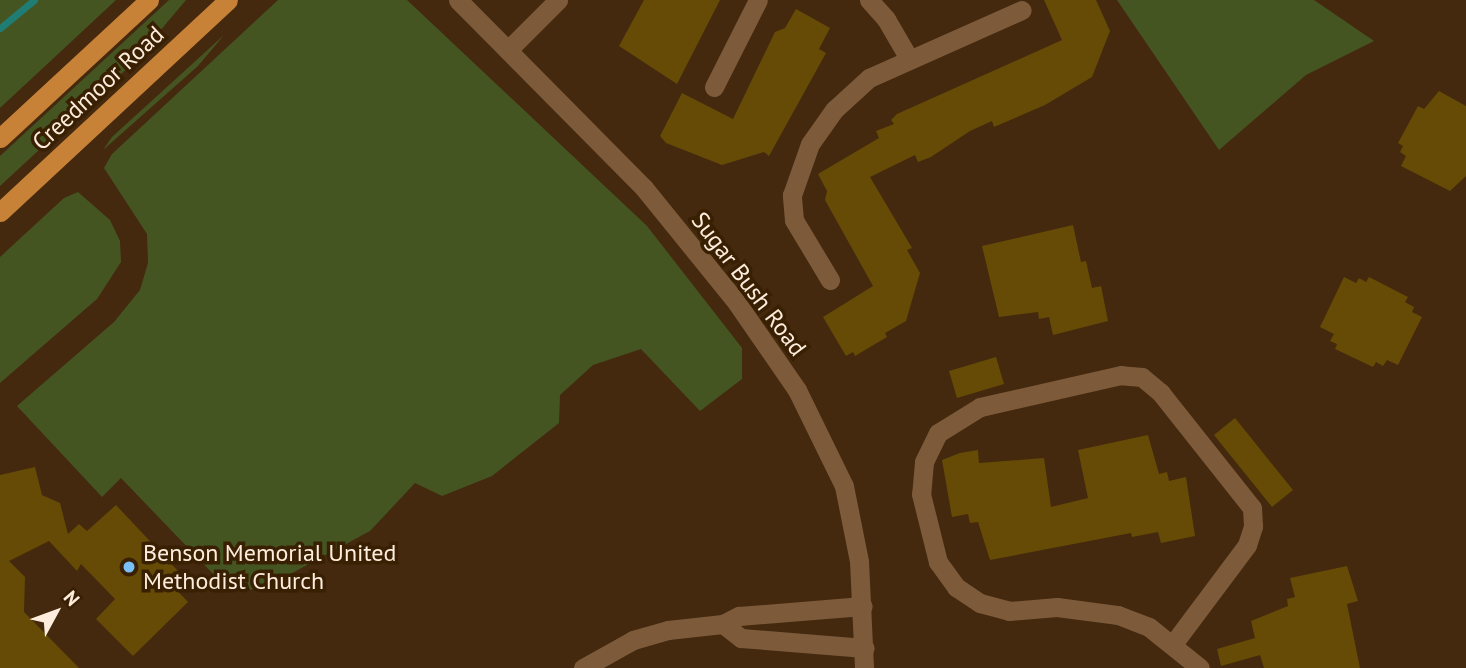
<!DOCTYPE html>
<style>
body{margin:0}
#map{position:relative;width:1466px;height:668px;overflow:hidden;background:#44290e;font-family:"PT Sans",sans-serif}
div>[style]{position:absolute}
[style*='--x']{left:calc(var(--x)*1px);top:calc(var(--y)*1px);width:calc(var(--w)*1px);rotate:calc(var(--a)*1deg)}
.green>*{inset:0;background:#455522}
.stream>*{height:7px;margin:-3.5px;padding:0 3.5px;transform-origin:3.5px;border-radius:3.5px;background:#207d73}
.building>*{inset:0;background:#654b06}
.minor>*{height:19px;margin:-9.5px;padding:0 9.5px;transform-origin:9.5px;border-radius:9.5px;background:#7d5b3a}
.tertiary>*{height:19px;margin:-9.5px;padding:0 9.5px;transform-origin:9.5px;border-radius:9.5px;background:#7d5b3a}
.primary>*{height:19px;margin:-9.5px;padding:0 9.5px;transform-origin:9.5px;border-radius:9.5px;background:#c78237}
.dots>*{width:19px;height:19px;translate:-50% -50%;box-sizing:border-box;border:4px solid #392003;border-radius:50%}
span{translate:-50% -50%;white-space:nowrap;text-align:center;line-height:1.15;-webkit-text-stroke:7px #392003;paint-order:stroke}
.street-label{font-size:24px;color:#feeddd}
.poi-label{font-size:24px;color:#feeddd}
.left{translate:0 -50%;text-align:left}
.north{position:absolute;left:21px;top:577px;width:70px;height:70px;-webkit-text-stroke:5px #392003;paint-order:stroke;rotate:49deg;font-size:19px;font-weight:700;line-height:28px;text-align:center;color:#feeddd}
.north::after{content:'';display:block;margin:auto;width:24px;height:32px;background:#feeddd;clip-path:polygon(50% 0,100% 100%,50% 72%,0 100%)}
</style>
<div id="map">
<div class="green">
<div style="clip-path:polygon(0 0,116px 0,0 108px)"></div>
<div style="clip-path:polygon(169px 0,186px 0,132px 64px,0 186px,0 156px)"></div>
<div style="clip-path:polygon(278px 0,407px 0,647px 226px,742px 348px,742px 379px,700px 411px,641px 349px,593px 365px,560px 395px,559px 423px,492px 476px,442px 496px,415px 483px,370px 531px,270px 585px,241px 592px,218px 579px,121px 478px,102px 497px,17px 406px,114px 322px,140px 290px,148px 263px,147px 234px,104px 168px,112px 154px)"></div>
<div style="clip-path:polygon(1117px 0,1314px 0,1374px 41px,1306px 75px,1219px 150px)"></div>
<div style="clip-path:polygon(224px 35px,198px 66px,103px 150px,112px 137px)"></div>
<div style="clip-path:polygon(78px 192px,110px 220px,120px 241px,121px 262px,97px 299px,0 383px,0 257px,64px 198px)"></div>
</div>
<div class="stream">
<div style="--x:0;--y:28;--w:44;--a:-39.5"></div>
</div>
<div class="building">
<div style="clip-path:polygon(644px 0,720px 0,677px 84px,619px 46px)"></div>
<div style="clip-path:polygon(1044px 0,1096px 0,1110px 31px,1092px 77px,1045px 105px,994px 127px,992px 121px,970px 131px,931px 157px,918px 162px,915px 155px,870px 177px,912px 248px,907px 250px,920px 273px,906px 321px,885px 333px,887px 337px,855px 356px,853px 352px,846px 356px,823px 317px,873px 286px,825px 200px,827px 191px,818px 174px,879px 138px,876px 131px,894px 124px,891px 120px,897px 114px,1062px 40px)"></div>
<div style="clip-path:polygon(796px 9px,830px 28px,819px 49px,826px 53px,769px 156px,764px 152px,722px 165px,666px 143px,660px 136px,682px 93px,733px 119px,775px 32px,785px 28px)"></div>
<div style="clip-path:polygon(1439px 91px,1466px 106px,1466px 176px,1450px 191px,1401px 166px,1406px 156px,1400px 152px,1403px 146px,1398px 143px,1418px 106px,1424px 109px)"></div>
<div style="clip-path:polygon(1073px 225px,1081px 262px,1086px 261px,1092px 288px,1101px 286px,1108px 321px,1053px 335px,1049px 317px,1039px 319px,1038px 312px,999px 317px,982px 246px)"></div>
<div style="clip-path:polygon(1344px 277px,1356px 283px,1359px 278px,1366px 282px,1369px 277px,1408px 297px,1405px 302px,1414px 307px,1412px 312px,1422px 317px,1398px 365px,1387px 360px,1383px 366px,1376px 362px,1373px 367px,1335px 349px,1337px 344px,1330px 341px,1334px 334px,1320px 327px)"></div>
<div style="clip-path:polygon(996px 357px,1004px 384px,957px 398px,949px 371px)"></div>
<div style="clip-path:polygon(1235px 418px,1293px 490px,1272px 507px,1214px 435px)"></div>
<div style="clip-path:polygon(1148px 435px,1159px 474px,1167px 472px,1169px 481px,1186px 477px,1195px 536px,1161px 543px,1158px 532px,1132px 537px,1131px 533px,990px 560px,978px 522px,970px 523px,968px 514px,952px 517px,942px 460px,960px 453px,978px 450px,979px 463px,1044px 458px,1051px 507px,1088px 498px,1078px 450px)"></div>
<div style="clip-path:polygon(35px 467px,42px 495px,60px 503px,68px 534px,79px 524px,87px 531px,116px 505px,178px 571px,169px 582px,188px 602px,133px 656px,96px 619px,115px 599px,81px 564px,77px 571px,49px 541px,9px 561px,25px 577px,24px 612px,79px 668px,0 668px,0 475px)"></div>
<div style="clip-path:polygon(1347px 566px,1358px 601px,1347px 604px,1360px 668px,1264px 668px,1260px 655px,1221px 666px,1217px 649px,1255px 638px,1251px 621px,1288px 606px,1287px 599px,1295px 597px,1290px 578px)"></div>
</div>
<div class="minor">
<div style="--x:869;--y:0;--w:25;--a:48"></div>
<div style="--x:886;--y:19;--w:44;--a:59.9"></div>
<div style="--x:508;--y:50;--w:71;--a:-45"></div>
<div style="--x:714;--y:87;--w:97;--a:-63.2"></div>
<div style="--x:830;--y:280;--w:70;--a:-121"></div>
<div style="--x:794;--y:220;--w:25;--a:-95"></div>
<div style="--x:792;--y:195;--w:54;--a:-70.6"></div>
<div style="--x:810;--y:144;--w:42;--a:-54.8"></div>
<div style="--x:834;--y:110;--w:47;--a:-42.4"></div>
<div style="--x:869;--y:78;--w:167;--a:-24"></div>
<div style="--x:723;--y:624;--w:23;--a:38"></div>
<div style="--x:741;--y:638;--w:124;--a:4.6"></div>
<div style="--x:1173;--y:644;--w:124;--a:-53.2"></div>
<div style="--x:1247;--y:545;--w:20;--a:-72"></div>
<div style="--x:1253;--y:526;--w:18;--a:-93"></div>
<div style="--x:1252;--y:508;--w:147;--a:-128.4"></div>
<div style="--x:1161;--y:393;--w:25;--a:-140"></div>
<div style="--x:1142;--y:377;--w:21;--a:-175"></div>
<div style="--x:1121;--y:375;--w:145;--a:167.2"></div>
<div style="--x:980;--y:407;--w:49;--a:148.2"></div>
<div style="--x:938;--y:433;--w:32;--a:116"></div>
<div style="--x:924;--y:462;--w:32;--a:95"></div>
<div style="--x:921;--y:494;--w:70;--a:76"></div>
<div style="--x:938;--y:562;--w:31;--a:54"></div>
<div style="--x:956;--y:587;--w:29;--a:34"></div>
<div style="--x:980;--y:603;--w:30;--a:15"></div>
<div style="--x:1009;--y:611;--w:48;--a:-4.8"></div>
<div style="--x:1057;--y:607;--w:62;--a:7.5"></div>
<div style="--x:1118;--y:615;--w:33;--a:21"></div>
<div style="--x:1149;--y:627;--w:65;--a:38.8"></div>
<div style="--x:583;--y:668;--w:57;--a:-29.2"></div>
<div style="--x:633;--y:640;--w:36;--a:-16"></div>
<div style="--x:668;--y:630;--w:55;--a:-6.2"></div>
<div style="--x:723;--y:624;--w:18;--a:-27"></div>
<div style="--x:739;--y:616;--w:124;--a:-4.6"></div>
</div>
<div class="tertiary">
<div style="--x:458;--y:0;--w:264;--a:45.3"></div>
<div style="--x:644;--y:188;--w:148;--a:51"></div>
<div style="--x:737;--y:303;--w:106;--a:55.4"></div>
<div style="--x:797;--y:390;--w:107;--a:63.9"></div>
<div style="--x:844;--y:486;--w:76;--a:78.7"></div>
<div style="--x:859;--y:561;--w:107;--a:87.3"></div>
</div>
<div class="primary">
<div style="--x:0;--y:138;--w:203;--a:-42.8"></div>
<div style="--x:0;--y:212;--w:311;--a:-42.9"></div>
</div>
<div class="dots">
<div style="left:129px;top:567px;background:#79bff8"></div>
</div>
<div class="street-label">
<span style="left:98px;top:88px;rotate:-43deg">Creedmoor Road</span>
<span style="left:749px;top:284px;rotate:53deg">Sugar Bush Road</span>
</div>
<div class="poi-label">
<span class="left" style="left:143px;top:567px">Benson Memorial United<br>Methodist Church</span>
</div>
<div class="north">N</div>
</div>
